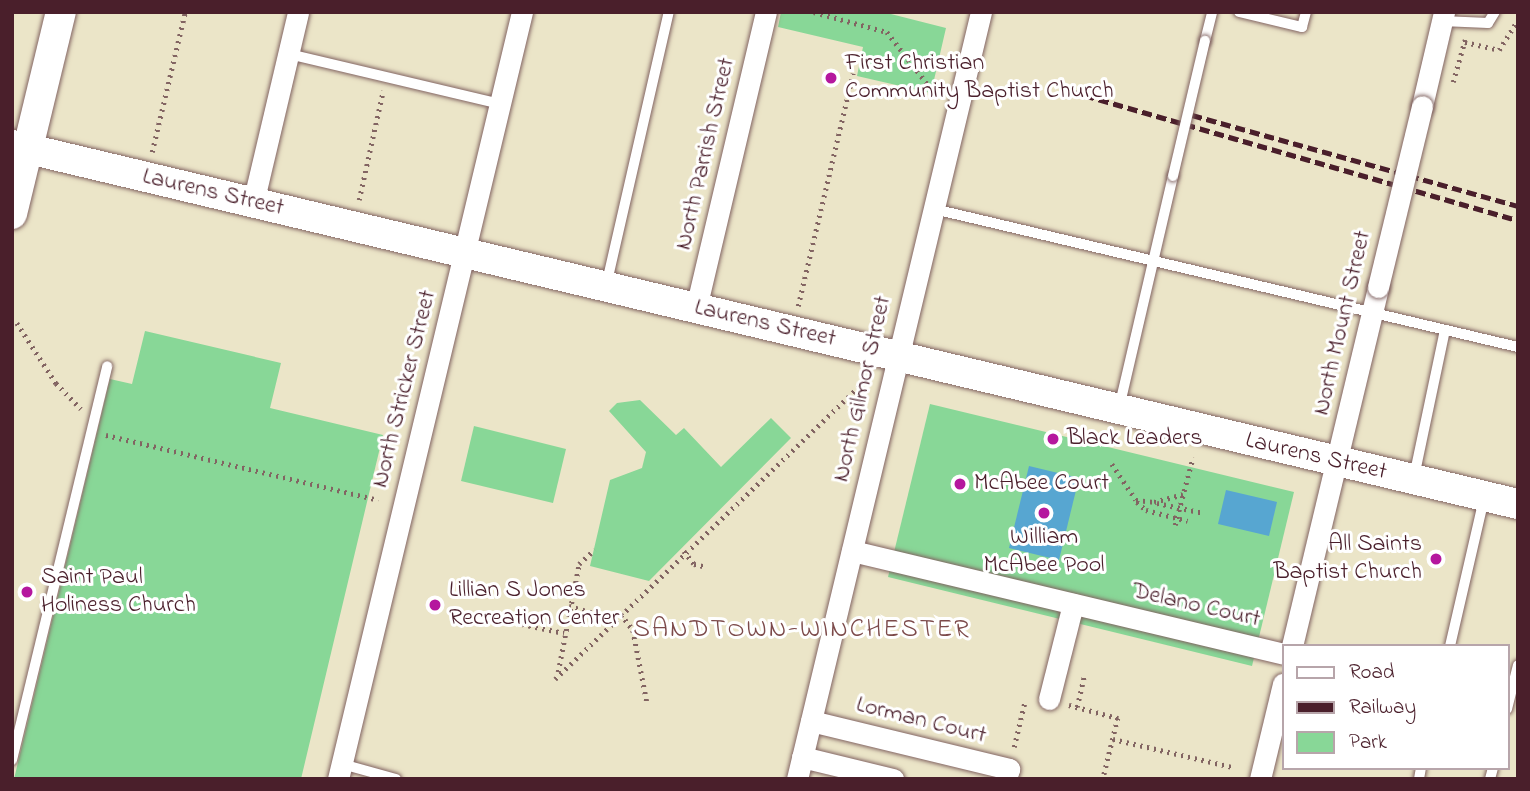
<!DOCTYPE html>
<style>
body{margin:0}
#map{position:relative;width:1530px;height:791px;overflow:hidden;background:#ebe5c8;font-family:"Indie Flower",sans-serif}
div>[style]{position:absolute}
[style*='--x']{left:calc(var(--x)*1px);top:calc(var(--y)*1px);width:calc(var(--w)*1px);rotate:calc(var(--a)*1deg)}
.green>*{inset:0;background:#88d797}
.water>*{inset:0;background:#57a6d1}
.path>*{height:4.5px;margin-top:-2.25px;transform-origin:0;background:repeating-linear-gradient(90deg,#826462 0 2px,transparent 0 7px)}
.roads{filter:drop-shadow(0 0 2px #826462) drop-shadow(0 0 2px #826462)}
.lane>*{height:10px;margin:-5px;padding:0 5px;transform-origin:5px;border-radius:5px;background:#fff}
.street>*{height:21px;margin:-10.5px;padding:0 10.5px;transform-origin:10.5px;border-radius:10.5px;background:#fff}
.secondary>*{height:30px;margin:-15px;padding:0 15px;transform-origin:15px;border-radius:15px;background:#fff}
.rail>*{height:5px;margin-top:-2.5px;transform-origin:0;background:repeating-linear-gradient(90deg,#4a1f2b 0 10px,transparent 0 15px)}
.bridges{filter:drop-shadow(0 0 2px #826462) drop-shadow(0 0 2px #826462)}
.lane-bridge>*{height:10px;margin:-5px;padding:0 5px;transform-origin:5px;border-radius:5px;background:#fff}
.street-bridge>*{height:21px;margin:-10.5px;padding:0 10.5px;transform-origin:10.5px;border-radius:10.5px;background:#fff}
.dots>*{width:19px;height:19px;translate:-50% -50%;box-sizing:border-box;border:4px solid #fff;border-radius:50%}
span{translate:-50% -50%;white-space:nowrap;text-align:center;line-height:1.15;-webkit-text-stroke:6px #fff;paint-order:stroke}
.poi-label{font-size:24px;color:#4a1f2b}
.left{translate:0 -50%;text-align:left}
.right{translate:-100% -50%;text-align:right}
.street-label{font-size:24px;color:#4a1f2b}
.neighbourhood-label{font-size:26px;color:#7c4a4a;letter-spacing:2px}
.frame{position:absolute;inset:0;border:14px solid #4a1f2b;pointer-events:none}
.legend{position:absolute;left:1282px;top:644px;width:228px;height:126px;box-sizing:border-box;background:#fff;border:2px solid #b7a5aa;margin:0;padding:9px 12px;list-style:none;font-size:21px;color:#4a1f2b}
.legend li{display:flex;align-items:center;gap:14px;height:35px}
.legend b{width:35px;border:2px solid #b7a5aa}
</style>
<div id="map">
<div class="green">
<div style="clip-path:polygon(781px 12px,883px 12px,946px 28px,931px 93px,857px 76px,863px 47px,778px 27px)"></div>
<div style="clip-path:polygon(145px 331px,281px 363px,270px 408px,383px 435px,301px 779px,14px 779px,110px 379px,132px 384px)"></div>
<div style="clip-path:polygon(640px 400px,676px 435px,684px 428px,721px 467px,771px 418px,791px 438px,649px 581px,590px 566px,610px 480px,642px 468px,646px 452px,609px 411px,617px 403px)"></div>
<div style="clip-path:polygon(930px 404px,1294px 492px,1252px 666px,888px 577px)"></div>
<div style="clip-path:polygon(474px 426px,566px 449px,553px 503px,461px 481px)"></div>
</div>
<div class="water">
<div style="clip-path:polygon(1029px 466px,1079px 478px,1059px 560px,1009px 548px)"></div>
<div style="clip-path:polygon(1226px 490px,1277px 502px,1269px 536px,1218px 524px)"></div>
</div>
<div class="path">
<div style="--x:814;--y:12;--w:76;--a:15.3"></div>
<div style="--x:887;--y:32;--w:80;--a:52.1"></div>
<div style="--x:1465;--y:42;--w:35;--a:13"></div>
<div style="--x:1499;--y:50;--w:36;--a:-58"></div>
<div style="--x:1453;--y:82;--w:44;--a:-74.1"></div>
<div style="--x:152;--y:152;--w:144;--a:-76.7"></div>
<div style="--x:359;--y:200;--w:112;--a:-77.6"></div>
<div style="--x:798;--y:306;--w:239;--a:-76.7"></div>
<div style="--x:17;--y:323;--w:72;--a:57"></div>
<div style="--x:56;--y:383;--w:36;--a:46"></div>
<div style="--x:106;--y:435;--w:280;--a:13.4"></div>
<div style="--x:1112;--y:464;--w:43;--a:56.3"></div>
<div style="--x:1136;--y:500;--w:18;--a:6"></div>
<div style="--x:1154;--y:502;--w:30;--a:-15"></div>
<div style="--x:1137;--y:502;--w:12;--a:42"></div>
<div style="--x:1146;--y:510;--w:43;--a:14.7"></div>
<div style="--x:1157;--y:503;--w:48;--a:12"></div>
<div style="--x:1175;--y:525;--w:70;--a:-75.2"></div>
<div style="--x:684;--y:551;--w:16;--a:52"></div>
<div style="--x:694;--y:564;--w:13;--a:13"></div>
<div style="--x:569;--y:606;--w:48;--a:15.8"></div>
<div style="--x:621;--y:614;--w:20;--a:53"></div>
<div style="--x:633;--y:630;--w:73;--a:79"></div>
<div style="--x:522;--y:624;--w:43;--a:12.1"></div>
<div style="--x:558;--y:672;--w:110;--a:-79"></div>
<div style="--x:579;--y:564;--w:21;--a:-43"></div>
<div style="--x:555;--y:679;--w:434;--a:-43.9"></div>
<div style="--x:1069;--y:705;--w:51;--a:14.9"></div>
<div style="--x:1118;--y:718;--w:63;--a:103.8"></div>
<div style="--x:1077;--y:707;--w:32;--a:-77"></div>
<div style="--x:1113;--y:739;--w:122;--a:13.2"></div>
<div style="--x:1014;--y:747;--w:47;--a:-76.6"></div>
</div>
<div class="roads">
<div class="lane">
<div style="--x:1239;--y:12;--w:65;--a:13.4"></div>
<div style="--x:1302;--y:27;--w:16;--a:-75"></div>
<div style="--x:1442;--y:21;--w:46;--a:2.5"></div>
<div style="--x:1488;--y:23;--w:13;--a:-58"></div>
<div style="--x:1205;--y:41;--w:30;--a:-76"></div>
<div style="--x:289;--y:54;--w:217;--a:13.3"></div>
<div style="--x:934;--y:209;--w:600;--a:13.3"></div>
<div style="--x:606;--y:286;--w:281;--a:-77.1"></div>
<div style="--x:1119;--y:408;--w:238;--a:-76.9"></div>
<div style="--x:1414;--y:477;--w:150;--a:-78.1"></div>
<div style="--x:1450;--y:646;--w:151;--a:-77"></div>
<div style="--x:1507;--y:709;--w:45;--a:-76"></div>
<div style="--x:12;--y:760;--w:405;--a:-76.4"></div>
<div style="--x:342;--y:764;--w:56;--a:15.5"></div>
<div style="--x:1419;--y:779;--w:11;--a:-80"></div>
<div style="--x:1490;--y:779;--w:11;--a:-75"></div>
</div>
<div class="street">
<div style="--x:1422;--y:106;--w:97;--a:-76.8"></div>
<div style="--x:253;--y:203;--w:196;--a:-76.7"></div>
<div style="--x:696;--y:308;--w:304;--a:-76.7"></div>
<div style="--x:852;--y:551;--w:443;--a:13.4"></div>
<div style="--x:1292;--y:646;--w:369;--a:-76.5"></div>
<div style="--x:1049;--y:699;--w:98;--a:-75.8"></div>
<div style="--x:811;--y:721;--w:204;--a:13.6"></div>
<div style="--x:1009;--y:769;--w:10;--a:107"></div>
<div style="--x:802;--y:757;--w:94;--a:13.6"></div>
<div style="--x:338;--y:779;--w:789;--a:-76.51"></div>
<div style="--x:797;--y:779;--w:789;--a:-76.51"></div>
<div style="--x:1260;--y:779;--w:98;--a:-76.4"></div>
</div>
<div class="secondary">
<div style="--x:12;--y:145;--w:1548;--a:13.41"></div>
<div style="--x:12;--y:214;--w:208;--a:-76.4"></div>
</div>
</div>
<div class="rail">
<div style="--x:1070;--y:91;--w:466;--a:16.1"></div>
<div style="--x:1192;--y:115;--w:338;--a:15.6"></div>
</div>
<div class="bridges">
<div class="lane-bridge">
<div style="--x:1173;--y:176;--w:139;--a:-76.7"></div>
</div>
<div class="street-bridge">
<div style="--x:1378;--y:287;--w:186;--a:-76.3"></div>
</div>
</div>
<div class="dots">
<div style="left:831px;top:78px;background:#b5179e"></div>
<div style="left:1053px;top:439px;background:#b5179e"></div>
<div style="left:960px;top:484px;background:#b5179e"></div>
<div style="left:1044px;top:513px;background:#b5179e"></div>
<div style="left:1436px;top:559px;background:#b5179e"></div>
<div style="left:27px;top:592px;background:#b5179e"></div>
<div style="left:435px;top:605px;background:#b5179e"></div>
</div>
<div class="poi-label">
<span class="left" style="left:845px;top:78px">First Christian<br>Community Baptist Church</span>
<span class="left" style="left:1067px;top:439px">Black Leaders</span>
<span class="left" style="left:974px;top:484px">McAbee Court</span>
<span style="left:1044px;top:552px">William<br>McAbee Pool</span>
<span class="right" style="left:1422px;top:559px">All Saints<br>Baptist Church</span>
<span class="left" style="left:41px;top:592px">Saint Paul<br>Holiness Church</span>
<span class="left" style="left:449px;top:605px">Lillian S Jones<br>Recreation Center</span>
</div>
<div class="street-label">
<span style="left:706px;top:154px;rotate:-77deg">North Parrish Street</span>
<span style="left:213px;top:193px;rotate:13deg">Laurens Street</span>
<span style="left:1343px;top:323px;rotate:-77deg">North Mount Street</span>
<span style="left:765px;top:324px;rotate:13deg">Laurens Street</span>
<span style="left:405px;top:389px;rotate:-76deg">North Stricker Street</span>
<span style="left:863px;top:389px;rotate:-77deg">North Gilmor Street</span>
<span style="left:1316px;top:457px;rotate:13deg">Laurens Street</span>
<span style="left:1196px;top:606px;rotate:13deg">Delano Court</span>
<span style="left:921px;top:721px;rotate:14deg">Lorman Court</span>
</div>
<div class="neighbourhood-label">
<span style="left:802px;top:631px">SANDTOWN-WINCHESTER</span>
</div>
<div class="frame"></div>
<ul class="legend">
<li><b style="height:9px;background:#fff"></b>Road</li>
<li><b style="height:9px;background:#4a1f2b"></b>Railway</li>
<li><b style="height:19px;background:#88d797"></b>Park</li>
</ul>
</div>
